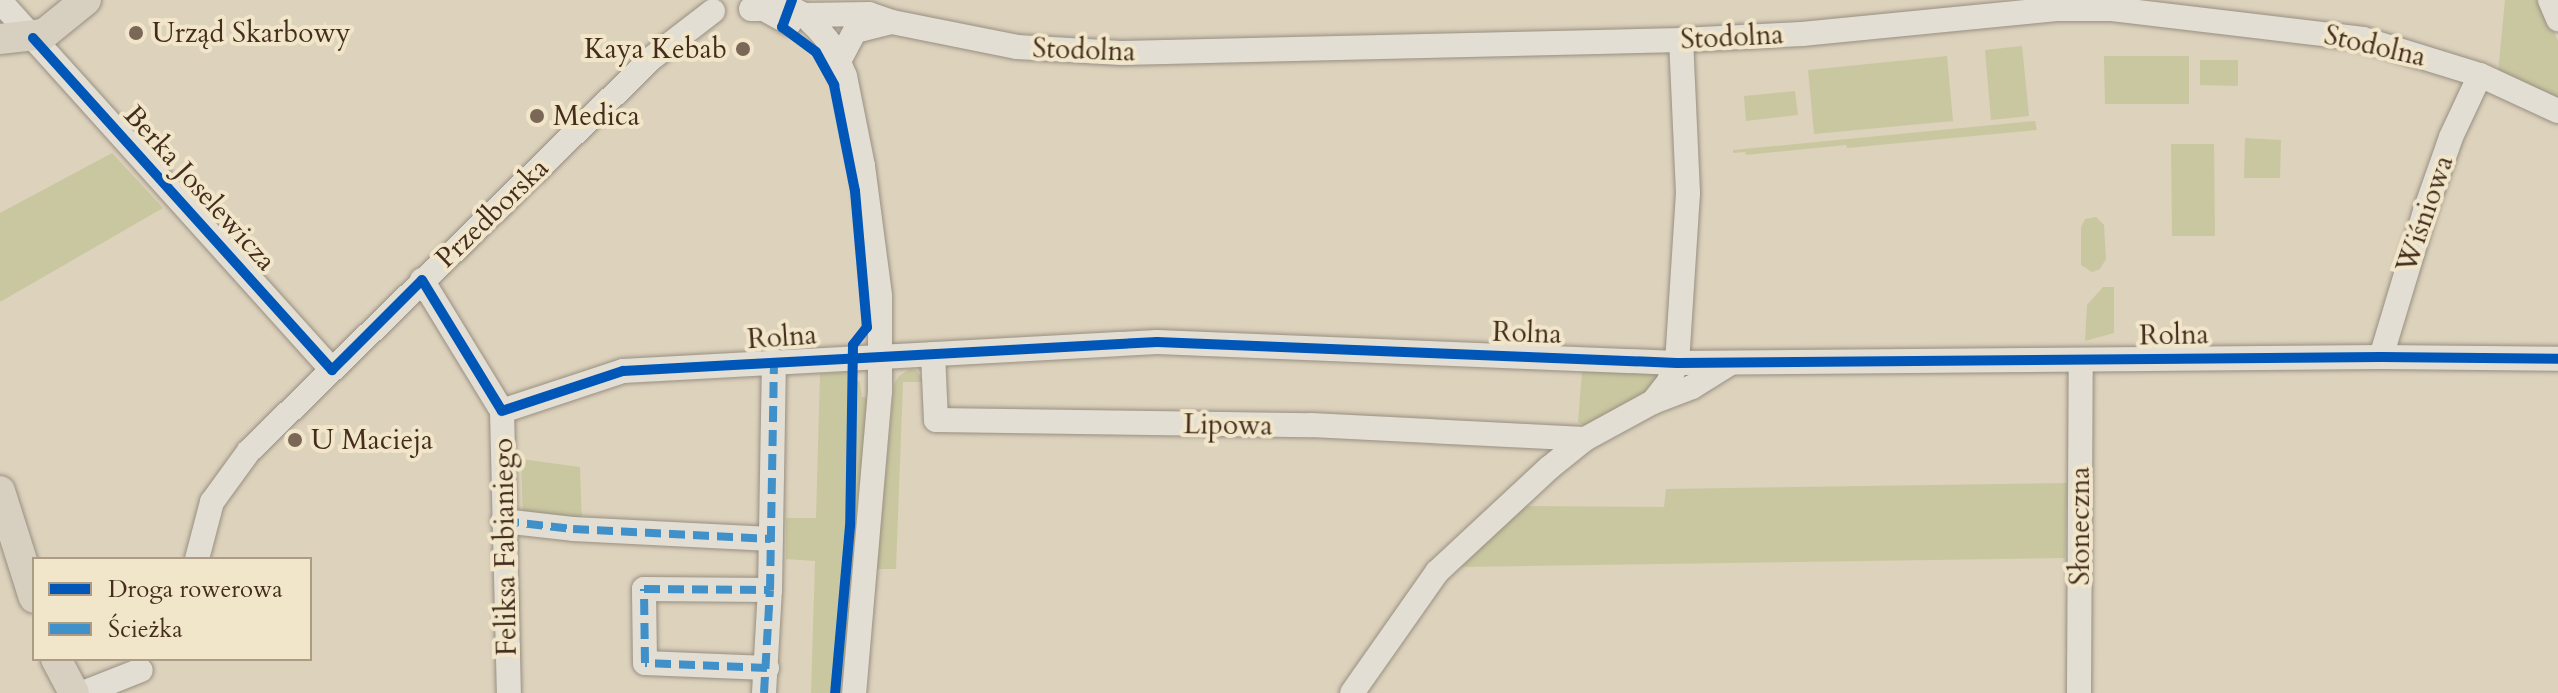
<!DOCTYPE html>
<meta charset="utf-8">
<style>
body{margin:0}
#map{position:relative;width:2558px;height:693px;overflow:hidden;background:#ddd2bc;font-family:Cardo,serif}
div>[style]{position:absolute}
[style*='--x']{left:calc(var(--x)*1px);top:calc(var(--y)*1px);width:calc(var(--w)*1px);rotate:calc(var(--a)*1deg)}
.green>*{inset:0;background:#c9c7a0}
.roads{filter:drop-shadow(0 0 2px #988f81) drop-shadow(0 0 2px #988f81)}
.minor>*{height:24px;margin:-12px;padding:0 12px;transform-origin:12px;border-radius:12px;background:#e3ded3}
.major>*{height:30px;margin:-15px;padding:0 15px;transform-origin:15px;border-radius:15px;background:#d7cfbf}
.quiet>*{height:8px;margin-top:-4px;transform-origin:0;background:repeating-linear-gradient(90deg,#4090ca 0 16px,transparent 0 24px)}
.cycleway>*{height:10px;margin:-5px;padding:0 5px;transform-origin:5px;border-radius:5px;background:#0057b8}
.dots>*{width:22px;height:22px;translate:-50% -50%;box-sizing:border-box;border:4px solid #f1e6ca;border-radius:50%}
span{translate:-50% -50%;white-space:nowrap;text-align:center;line-height:1.15;-webkit-text-stroke:8px #f1e6ca;paint-order:stroke}
.poi-label{font-size:28px;color:#442d1d}
.left{translate:0 -50%;text-align:left}
.right{translate:-100% -50%;text-align:right}
.street-label{font-size:28px;color:#442d1d}
.legend{position:absolute;left:32px;top:557px;width:280px;height:104px;box-sizing:border-box;background:#f1e6ca;border:2px solid #ac9c85;margin:0;padding:10px 14px;list-style:none;font-size:24px;color:#442d1d}
.legend li{display:flex;align-items:center;gap:16px;height:40px}
.legend b{width:40px;border:2px solid #ac9c85}
</style>
<div id="map">
<div class="green">
<div style="clip-path:polygon(2505px 0,2540px 0,2558px 41px,2558px 98px,2498px 73px)"></div>
<div style="clip-path:polygon(2022px 46px,2029px 116px,1991px 120px,1985px 50px)"></div>
<div style="clip-path:polygon(1947px 56px,1953px 121px,1814px 134px,1808px 70px)"></div>
<div style="clip-path:polygon(2104px 56px,2189px 56px,2189px 104px,2105px 104px)"></div>
<div style="clip-path:polygon(2200px 60px,2238px 60px,2238px 86px,2200px 85px)"></div>
<div style="clip-path:polygon(1795px 91px,1798px 115px,1746px 121px,1744px 96px)"></div>
<div style="clip-path:polygon(2035px 121px,2037px 130px,1847px 148px,1846px 145px,1746px 155px,1745px 152px,1733px 153px,1733px 150px)"></div>
<div style="clip-path:polygon(2245px 138px,2281px 140px,2280px 178px,2244px 178px)"></div>
<div style="clip-path:polygon(2171px 144px,2214px 144px,2215px 236px,2172px 236px)"></div>
<div style="clip-path:polygon(112px 153px,163px 208px,0 302px,0 213px)"></div>
<div style="clip-path:polygon(2096px 217px,2104px 225px,2106px 259px,2100px 269px,2092px 272px,2081px 265px,2081px 227px,2085px 219px)"></div>
<div style="clip-path:polygon(2103px 287px,2114px 287px,2114px 333px,2085px 341px,2087px 305px)"></div>
<div style="clip-path:polygon(910px 369px,916px 370px,924px 382px,903px 382px,896px 569px,877px 569px,894px 384px,899px 376px)"></div>
<div style="clip-path:polygon(1655px 371px,1658px 376px,1646px 392px,1586px 426px,1578px 422px,1582px 372px)"></div>
<div style="clip-path:polygon(846px 372px,860px 382px,862px 397px,870px 398px,842px 693px,811px 693px,815px 561px,786px 559px,786px 518px,816px 518px,820px 374px)"></div>
<div style="clip-path:polygon(521px 459px,580px 467px,582px 524px,523px 517px)"></div>
<div style="clip-path:polygon(2067px 483px,2065px 558px,1461px 567px,1523px 506px,1664px 507px,1666px 489px)"></div>
</div>
<div class="roads">
<div class="minor">
<div style="--x:776;--y:0;--w:32;--a:28"></div>
<div style="--x:804;--y:15;--w:23;--a:45"></div>
<div style="--x:820;--y:31;--w:21;--a:51"></div>
<div style="--x:833;--y:47;--w:31;--a:68"></div>
<div style="--x:845;--y:76;--w:92;--a:78.7"></div>
<div style="--x:863;--y:166;--w:131;--a:82.5"></div>
<div style="--x:880;--y:296;--w:95;--a:90"></div>
<div style="--x:880;--y:391;--w:303;--a:94.9"></div>
<div style="--x:2550;--y:0;--w:21;--a:67"></div>
<div style="--x:0;--y:1;--w:496;--a:48"></div>
<div style="--x:751;--y:9;--w:13;--a:0"></div>
<div style="--x:764;--y:9;--w:29;--a:29"></div>
<div style="--x:804;--y:15;--w:65;--a:-0.9"></div>
<div style="--x:869;--y:14;--w:24;--a:19"></div>
<div style="--x:892;--y:22;--w:127;--a:11.3"></div>
<div style="--x:1017;--y:47;--w:104;--a:3.3"></div>
<div style="--x:1121;--y:53;--w:560;--a:-1.33"></div>
<div style="--x:1681;--y:40;--w:121;--a:-2.8"></div>
<div style="--x:1802;--y:34;--w:256;--a:-5.6"></div>
<div style="--x:2057;--y:9;--w:55;--a:0"></div>
<div style="--x:2112;--y:9;--w:253;--a:6.8"></div>
<div style="--x:2363;--y:39;--w:122;--a:17.1"></div>
<div style="--x:2480;--y:75;--w:86;--a:24.8"></div>
<div style="--x:839;--y:61;--w:34;--a:-62"></div>
<div style="--x:855;--y:31;--w:36;--a:-14"></div>
<div style="--x:422;--y:280;--w:153;--a:58.6"></div>
<div style="--x:502;--y:411;--w:282;--a:88.6"></div>
<div style="--x:933;--y:354;--w:66;--a:87.4"></div>
<div style="--x:936;--y:420;--w:375;--a:0.8"></div>
<div style="--x:1311;--y:425;--w:274;--a:2.9"></div>
<div style="--x:2381;--y:357;--w:152;--a:-73.2"></div>
<div style="--x:2425;--y:211;--w:78;--a:-70.6"></div>
<div style="--x:2451;--y:137;--w:68;--a:-64.9"></div>
<div style="--x:1653;--y:402;--w:42;--a:-21"></div>
<div style="--x:1692;--y:387;--w:44;--a:-31.9"></div>
<div style="--x:502;--y:411;--w:127;--a:-18.3"></div>
<div style="--x:623;--y:371;--w:535;--a:-3.11"></div>
<div style="--x:1157;--y:342;--w:520;--a:2.31"></div>
<div style="--x:1677;--y:363;--w:704;--a:-0.49"></div>
<div style="--x:2381;--y:357;--w:177;--a:0.6"></div>
<div style="--x:503;--y:521;--w:70;--a:6.5"></div>
<div style="--x:573;--y:529;--w:198;--a:2.9"></div>
<div style="--x:197;--y:559;--w:59;--a:-75.3"></div>
<div style="--x:212;--y:502;--w:63;--a:-54"></div>
<div style="--x:249;--y:451;--w:563;--a:-44.28"></div>
<div style="--x:652;--y:58;--w:77;--a:-37.6"></div>
<div style="--x:767;--y:668;--w:122;--a:-177.7"></div>
<div style="--x:645;--y:663;--w:74;--a:-90.8"></div>
<div style="--x:644;--y:589;--w:126;--a:0.5"></div>
<div style="--x:83;--y:693;--w:62;--a:-21.6"></div>
<div style="--x:764;--y:693;--w:103;--a:-86.7"></div>
<div style="--x:770;--y:590;--w:229;--a:-89"></div>
<div style="--x:1352;--y:693;--w:148;--a:-54.9"></div>
<div style="--x:1437;--y:572;--w:153;--a:-42.9"></div>
<div style="--x:1549;--y:468;--w:46;--a:-38.9"></div>
<div style="--x:1585;--y:439;--w:77;--a:-28.6"></div>
<div style="--x:1653;--y:402;--w:24;--a:-52"></div>
<div style="--x:1668;--y:383;--w:22;--a:-66"></div>
<div style="--x:1677;--y:363;--w:170;--a:-86.3"></div>
<div style="--x:1688;--y:193;--w:153;--a:-92.6"></div>
<div style="--x:2079;--y:693;--w:333;--a:-89.7"></div>
</div>
<div class="major">
<div style="--x:0;--y:39;--w:44;--a:-6.5"></div>
<div style="--x:44;--y:34;--w:54;--a:-39"></div>
<div style="--x:0;--y:491;--w:112;--a:72.4"></div>
<div style="--x:56;--y:659;--w:38;--a:62"></div>
</div>
</div>
<div class="quiet">
<div style="--x:503;--y:521;--w:70;--a:6.5"></div>
<div style="--x:573;--y:529;--w:198;--a:2.9"></div>
<div style="--x:767;--y:668;--w:122;--a:-177.7"></div>
<div style="--x:645;--y:663;--w:74;--a:-90.8"></div>
<div style="--x:644;--y:589;--w:126;--a:0.5"></div>
<div style="--x:764;--y:693;--w:103;--a:-86.7"></div>
<div style="--x:770;--y:590;--w:229;--a:-89"></div>
</div>
<div class="cycleway">
<div style="--x:792;--y:0;--w:29;--a:110"></div>
<div style="--x:782;--y:27;--w:42;--a:36.3"></div>
<div style="--x:816;--y:52;--w:38;--a:61"></div>
<div style="--x:834;--y:85;--w:108;--a:78.8"></div>
<div style="--x:855;--y:191;--w:137;--a:85"></div>
<div style="--x:867;--y:327;--w:23;--a:128"></div>
<div style="--x:853;--y:345;--w:181;--a:90.9"></div>
<div style="--x:850;--y:526;--w:168;--a:95.1"></div>
<div style="--x:33;--y:38;--w:447;--a:48"></div>
<div style="--x:332;--y:370;--w:127;--a:-45"></div>
<div style="--x:422;--y:280;--w:153;--a:58.6"></div>
<div style="--x:502;--y:411;--w:127;--a:-18.3"></div>
<div style="--x:623;--y:371;--w:535;--a:-3.11"></div>
<div style="--x:1157;--y:342;--w:520;--a:2.31"></div>
<div style="--x:1677;--y:363;--w:704;--a:-0.49"></div>
<div style="--x:2381;--y:357;--w:177;--a:0.6"></div>
</div>
<div class="dots">
<div style="left:136px;top:33px;background:#7a6755"></div>
<div style="left:743px;top:49px;background:#7a6755"></div>
<div style="left:537px;top:116px;background:#7a6755"></div>
<div style="left:295px;top:440px;background:#7a6755"></div>
</div>
<div class="poi-label">
<span class="left" style="left:152px;top:33px">Urząd Skarbowy</span>
<span class="right" style="left:727px;top:49px">Kaya Kebab</span>
<span class="left" style="left:553px;top:116px">Medica</span>
<span class="left" style="left:311px;top:440px">U Macieja</span>
</div>
<div class="street-label">
<span style="left:1732px;top:37px;rotate:-3deg">Stodolna</span>
<span style="left:2375px;top:46px;rotate:13deg">Stodolna</span>
<span style="left:1084px;top:50px;rotate:2deg">Stodolna</span>
<span style="left:200px;top:188px;rotate:48deg">Berka Joselewicza</span>
<span style="left:492px;top:213px;rotate:-44deg">Przedborska</span>
<span style="left:2425px;top:214px;rotate:-71deg">Wiśniowa</span>
<span style="left:1527px;top:333px;rotate:2deg">Rolna</span>
<span style="left:2174px;top:335px;rotate:-1deg">Rolna</span>
<span style="left:782px;top:337px;rotate:-4deg">Rolna</span>
<span style="left:1228px;top:425px;rotate:1deg">Lipowa</span>
<span style="left:2080px;top:526px;rotate:-90deg">Słoneczna</span>
<span style="left:505px;top:547px;rotate:-91deg">Feliksa Fabianiego</span>
</div>
<ul class="legend">
<li><b style="height:10px;background:#0057b8"></b>Droga rowerowa</li>
<li><b style="height:10px;background:#4090ca"></b>Ścieżka</li>
</ul>
</div>
